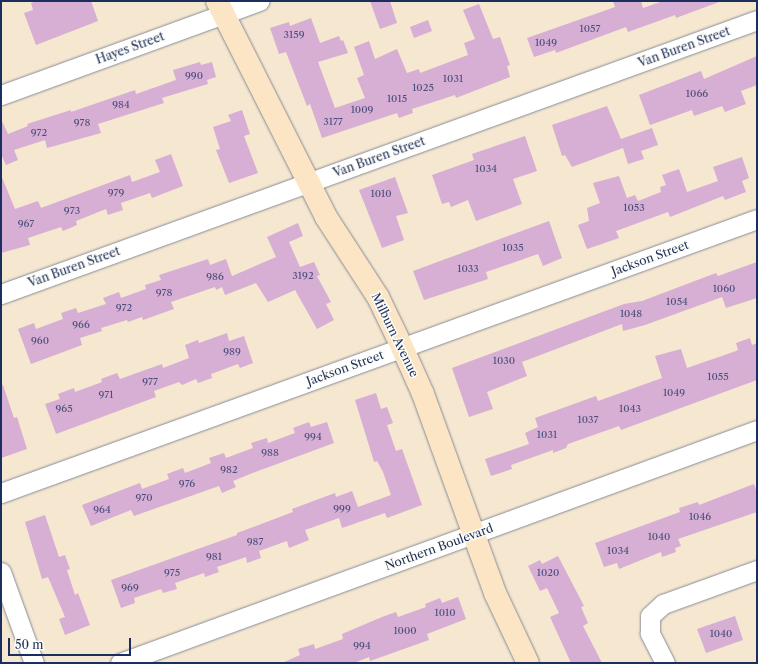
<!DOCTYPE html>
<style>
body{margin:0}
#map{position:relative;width:758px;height:664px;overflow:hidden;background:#f5e7d0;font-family:"Libre Caslon Text",serif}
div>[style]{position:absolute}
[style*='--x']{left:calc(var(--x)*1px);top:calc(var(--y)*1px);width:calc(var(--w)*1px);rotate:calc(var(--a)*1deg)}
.building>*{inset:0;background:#d7aed4}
.roads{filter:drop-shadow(0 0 1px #888b97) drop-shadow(0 0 1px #888b97)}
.street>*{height:19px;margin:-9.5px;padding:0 9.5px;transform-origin:9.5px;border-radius:9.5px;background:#fff}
.secondary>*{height:22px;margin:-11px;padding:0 11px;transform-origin:11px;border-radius:11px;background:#fce5c4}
span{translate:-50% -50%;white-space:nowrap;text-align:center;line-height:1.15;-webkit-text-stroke:3px #fdfcf7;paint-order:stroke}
.number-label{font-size:10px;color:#4a4f7c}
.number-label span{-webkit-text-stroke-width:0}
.street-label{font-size:12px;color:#1b2f5e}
.frame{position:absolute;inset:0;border:2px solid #1b2f5e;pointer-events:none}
.scale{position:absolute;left:8px;top:638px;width:123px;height:18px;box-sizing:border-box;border:2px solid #1b2f5e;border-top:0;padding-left:5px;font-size:12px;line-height:14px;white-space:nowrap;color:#1b2f5e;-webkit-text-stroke:3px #fdfcf7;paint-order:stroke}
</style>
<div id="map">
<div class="building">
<div style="clip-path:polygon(38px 1px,91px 1px,98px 21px,36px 45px,24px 13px,33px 10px,31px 3px)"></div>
<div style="clip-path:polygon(370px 1px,390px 1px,397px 23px,380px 29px)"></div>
<div style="clip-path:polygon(613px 1px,641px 1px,643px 8px,663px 1px,719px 2px,676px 18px,675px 15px,628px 32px,626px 27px,556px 53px,555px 50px,534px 57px,527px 38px,615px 7px)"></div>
<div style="clip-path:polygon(479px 4px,493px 39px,500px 37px,510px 65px,507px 66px,510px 77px,456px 98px,455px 95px,412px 109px,413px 113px,399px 118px,397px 113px,322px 138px,310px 104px,307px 106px,286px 52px,279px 54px,270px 28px,289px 22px,290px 26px,311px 18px,320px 43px,339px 36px,341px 41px,343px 40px,348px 53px,318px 62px,335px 108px,365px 98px,357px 78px,364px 75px,354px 47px,369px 41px,375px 59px,397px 49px,407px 73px,419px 69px,420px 73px,468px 55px,464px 43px,475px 39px,463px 10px)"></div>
<div style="clip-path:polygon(428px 20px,432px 31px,414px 38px,410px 27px)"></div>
<div style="clip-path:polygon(757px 56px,757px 85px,741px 91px,746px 104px,725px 112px,722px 106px,694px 116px,692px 110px,650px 125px,639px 95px,701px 71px,704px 79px)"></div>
<div style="clip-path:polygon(200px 62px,201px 65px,212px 62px,216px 77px,207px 80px,208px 84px,162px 98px,164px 103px,98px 124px,101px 133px,47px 148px,45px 140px,14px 150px,18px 160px,6px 165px,1px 154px,1px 119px,8px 134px,28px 126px,27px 124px,71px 110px,71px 112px,135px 90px,136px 94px,176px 80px,173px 70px)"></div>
<div style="clip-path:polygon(607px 106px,621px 139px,652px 128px,658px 145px,641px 151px,644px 159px,628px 164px,623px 148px,572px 167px,565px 155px,562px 156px,552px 125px)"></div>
<div style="clip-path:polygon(242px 110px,250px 134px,244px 136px,258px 173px,229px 183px,216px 150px,220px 149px,213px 127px,231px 121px,228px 115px)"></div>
<div style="clip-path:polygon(525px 136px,537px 171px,513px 179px,522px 204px,476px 221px,468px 200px,451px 207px,449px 202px,442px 204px,432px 175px,474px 160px,472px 154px)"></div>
<div style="clip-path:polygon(171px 154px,183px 186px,152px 198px,150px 193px,121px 203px,123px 210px,108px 215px,106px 209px,76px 221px,77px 225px,63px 231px,61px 227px,28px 238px,30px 245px,1px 253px,1px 175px,15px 209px,38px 201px,41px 208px,130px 175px,132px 182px,160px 172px,155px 160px)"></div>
<div style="clip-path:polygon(742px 157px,749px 178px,742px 181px,746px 192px,725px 200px,723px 196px,670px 217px,668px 212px,616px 231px,619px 238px,587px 249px,578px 225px,589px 221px,587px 208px,600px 203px,593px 183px,619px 176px,627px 198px,635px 195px,638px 201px,661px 192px,660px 187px,666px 185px,662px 175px,679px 169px,687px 192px,718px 181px,713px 167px)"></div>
<div style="clip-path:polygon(395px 177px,408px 213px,396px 216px,404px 240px,382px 248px,359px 190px)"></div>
<div style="clip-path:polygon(549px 221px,562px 258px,543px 266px,538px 254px,486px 272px,488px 279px,424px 300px,413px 271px)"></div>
<div style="clip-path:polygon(298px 223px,303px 236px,289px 242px,300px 267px,314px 262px,320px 275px,317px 276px,331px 302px,326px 304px,334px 320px,317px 329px,295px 290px,268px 302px,256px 283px,225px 295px,222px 287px,216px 290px,215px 287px,171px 302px,174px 309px,143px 320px,142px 317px,128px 322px,127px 320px,101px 328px,102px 331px,80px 338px,82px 345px,31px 364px,18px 329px,34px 323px,36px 329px,63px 319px,61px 313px,76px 308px,78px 313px,106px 304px,103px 298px,119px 292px,121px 298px,146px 289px,145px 285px,161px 280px,159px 275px,208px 259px,210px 265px,226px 259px,232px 276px,276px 257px,267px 237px)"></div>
<div style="clip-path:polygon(757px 262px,757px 298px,726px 308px,722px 297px,645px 325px,623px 331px,622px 324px,522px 362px,527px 376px,487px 392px,493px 409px,469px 417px,452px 368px,624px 304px,642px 301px,716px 273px,718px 276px)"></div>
<div style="clip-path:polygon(227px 333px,229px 341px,244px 336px,253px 363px,240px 368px,238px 364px,211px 374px,212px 378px,198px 383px,196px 379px,182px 385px,179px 382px,154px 391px,156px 397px,56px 434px,45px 404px,60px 399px,58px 394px,74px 388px,75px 392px,102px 382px,101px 379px,117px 373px,120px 379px,162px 364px,163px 368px,189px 358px,185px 345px,198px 340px,199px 343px)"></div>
<div style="clip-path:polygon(750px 338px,752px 345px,757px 343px,757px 380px,621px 430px,619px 426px,568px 444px,566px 448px,553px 453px,553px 450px,511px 465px,512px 469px,491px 476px,485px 459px,529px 444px,525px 433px,538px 427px,535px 418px,596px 396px,598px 401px,662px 378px,655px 356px,681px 349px,687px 368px,736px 351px,738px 350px,736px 343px)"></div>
<div style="clip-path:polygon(1px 385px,3px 385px,14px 418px,17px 417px,27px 449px,1px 458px)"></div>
<div style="clip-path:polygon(376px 393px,381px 409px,387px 407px,393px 423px,387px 425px,396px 451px,402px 449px,422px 505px,387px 518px,385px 513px,342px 528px,339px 518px,305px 530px,309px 540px,289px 548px,287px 541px,259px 551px,261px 558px,247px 563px,246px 557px,217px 567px,219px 572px,205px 577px,204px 573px,175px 583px,177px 589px,163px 593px,161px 589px,134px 598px,135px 603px,121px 608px,111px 580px,237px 535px,237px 533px,293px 512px,292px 509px,335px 493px,336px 497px,352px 491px,358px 507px,391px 495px,383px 472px,377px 461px,374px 462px,355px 400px)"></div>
<div style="clip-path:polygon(309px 422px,311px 427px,327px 422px,334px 443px,250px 474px,233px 481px,236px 487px,222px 493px,219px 486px,134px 516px,131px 510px,91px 526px,82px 505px,140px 483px,142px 489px,169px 479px,167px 474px,183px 468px,185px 473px,211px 463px,209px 458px,224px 453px,226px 458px,253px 448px,251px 443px,267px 438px,268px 443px,295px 433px,293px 428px)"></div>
<div style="clip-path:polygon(754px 484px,757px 493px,757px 512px,678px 539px,681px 546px,675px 548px,676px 552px,662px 557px,661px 552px,619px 569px,617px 563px,604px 567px,595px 543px,680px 512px,679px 508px,698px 502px,699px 505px)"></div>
<div style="clip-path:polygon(45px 515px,59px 557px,65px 555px,70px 569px,67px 570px,75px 595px,78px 593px,90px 625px,65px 635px,59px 619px,65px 617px,48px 577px,42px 579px,25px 522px)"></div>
<div style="clip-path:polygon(558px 556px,584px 606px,581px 607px,588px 623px,583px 626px,602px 663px,571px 663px,550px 617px,559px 613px,547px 588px,540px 591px,528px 566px,540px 560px,542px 564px)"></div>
<div style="clip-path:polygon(458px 597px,466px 619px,427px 634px,429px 640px,370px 661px,369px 657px,354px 663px,282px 663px,300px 655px,298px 649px,314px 644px,315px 649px,343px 639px,342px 634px,382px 617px,396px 612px,398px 617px,426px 607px,425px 604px,440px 598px,442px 603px)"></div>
<div style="clip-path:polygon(735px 616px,743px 640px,706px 653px,697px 629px)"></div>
</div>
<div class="roads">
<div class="street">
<div style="--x:1;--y:95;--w:275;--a:-20"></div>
<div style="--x:1;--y:294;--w:804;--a:-19.92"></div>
<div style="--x:1;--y:493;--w:804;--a:-19.92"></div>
<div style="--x:1;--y:572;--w:97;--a:70.1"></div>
<div style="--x:120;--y:663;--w:678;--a:-20.09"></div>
<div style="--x:665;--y:663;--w:34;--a:-117"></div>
<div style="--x:650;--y:633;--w:17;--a:-90"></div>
<div style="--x:650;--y:616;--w:18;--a:-43"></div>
<div style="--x:663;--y:604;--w:100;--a:-19.9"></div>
</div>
<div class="secondary">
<div style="--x:217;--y:1;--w:242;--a:63.2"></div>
<div style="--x:326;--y:217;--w:95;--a:57"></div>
<div style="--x:378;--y:297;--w:55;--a:64.4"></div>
<div style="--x:402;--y:347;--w:51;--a:65.9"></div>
<div style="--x:423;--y:394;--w:212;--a:70.1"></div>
<div style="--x:495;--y:593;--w:77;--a:64.8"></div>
</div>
</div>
<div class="number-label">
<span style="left:590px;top:29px">1057</span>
<span style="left:294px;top:35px">3159</span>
<span style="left:546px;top:43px">1049</span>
<span style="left:194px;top:76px">990</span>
<span style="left:453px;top:79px">1031</span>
<span style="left:423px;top:88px">1025</span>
<span style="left:697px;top:94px">1066</span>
<span style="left:397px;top:99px">1015</span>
<span style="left:121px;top:105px">984</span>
<span style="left:362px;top:110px">1009</span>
<span style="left:333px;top:122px">3177</span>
<span style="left:82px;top:123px">978</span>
<span style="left:39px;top:133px">972</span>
<span style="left:486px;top:169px">1034</span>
<span style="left:116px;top:193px">979</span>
<span style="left:381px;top:194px">1010</span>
<span style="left:634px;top:208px">1053</span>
<span style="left:72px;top:211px">973</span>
<span style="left:26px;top:224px">967</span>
<span style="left:513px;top:248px">1035</span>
<span style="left:468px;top:269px">1033</span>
<span style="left:303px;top:276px">3192</span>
<span style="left:215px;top:277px">986</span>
<span style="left:724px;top:289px">1060</span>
<span style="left:164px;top:293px">978</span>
<span style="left:677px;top:302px">1054</span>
<span style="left:124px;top:308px">972</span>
<span style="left:631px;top:314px">1048</span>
<span style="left:81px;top:325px">966</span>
<span style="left:40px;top:341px">960</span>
<span style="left:232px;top:352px">989</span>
<span style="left:504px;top:361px">1030</span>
<span style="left:718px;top:377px">1055</span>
<span style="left:150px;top:382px">977</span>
<span style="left:674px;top:393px">1049</span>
<span style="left:106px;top:395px">971</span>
<span style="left:64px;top:409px">965</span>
<span style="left:630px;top:409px">1043</span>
<span style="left:588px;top:420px">1037</span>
<span style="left:547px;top:435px">1031</span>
<span style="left:313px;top:437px">994</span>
<span style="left:270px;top:453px">988</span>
<span style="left:229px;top:470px">982</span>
<span style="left:187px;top:484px">976</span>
<span style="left:144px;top:498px">970</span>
<span style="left:342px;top:509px">999</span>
<span style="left:102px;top:510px">964</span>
<span style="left:700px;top:517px">1046</span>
<span style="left:659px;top:537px">1040</span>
<span style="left:255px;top:542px">987</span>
<span style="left:618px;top:551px">1034</span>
<span style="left:214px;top:557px">981</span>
<span style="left:172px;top:573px">975</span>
<span style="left:548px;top:573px">1020</span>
<span style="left:130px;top:588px">969</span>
<span style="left:445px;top:613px">1010</span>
<span style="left:405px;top:631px">1000</span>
<span style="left:721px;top:634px">1040</span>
<span style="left:362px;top:646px">994</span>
</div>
<div class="street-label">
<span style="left:684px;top:47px;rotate:-20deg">Van Buren Street</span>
<span style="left:130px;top:48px;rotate:-20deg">Hayes Street</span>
<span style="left:379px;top:157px;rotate:-20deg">Van Buren Street</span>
<span style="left:650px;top:258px;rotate:-20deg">Jackson Street</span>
<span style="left:74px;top:267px;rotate:-20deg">Van Buren Street</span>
<span style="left:395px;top:335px;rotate:64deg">Milburn Avenue</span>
<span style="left:345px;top:368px;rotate:-20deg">Jackson Street</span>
<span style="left:439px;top:547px;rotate:-20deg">Northern Boulevard</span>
</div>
<div class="frame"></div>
<div class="scale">50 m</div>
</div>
